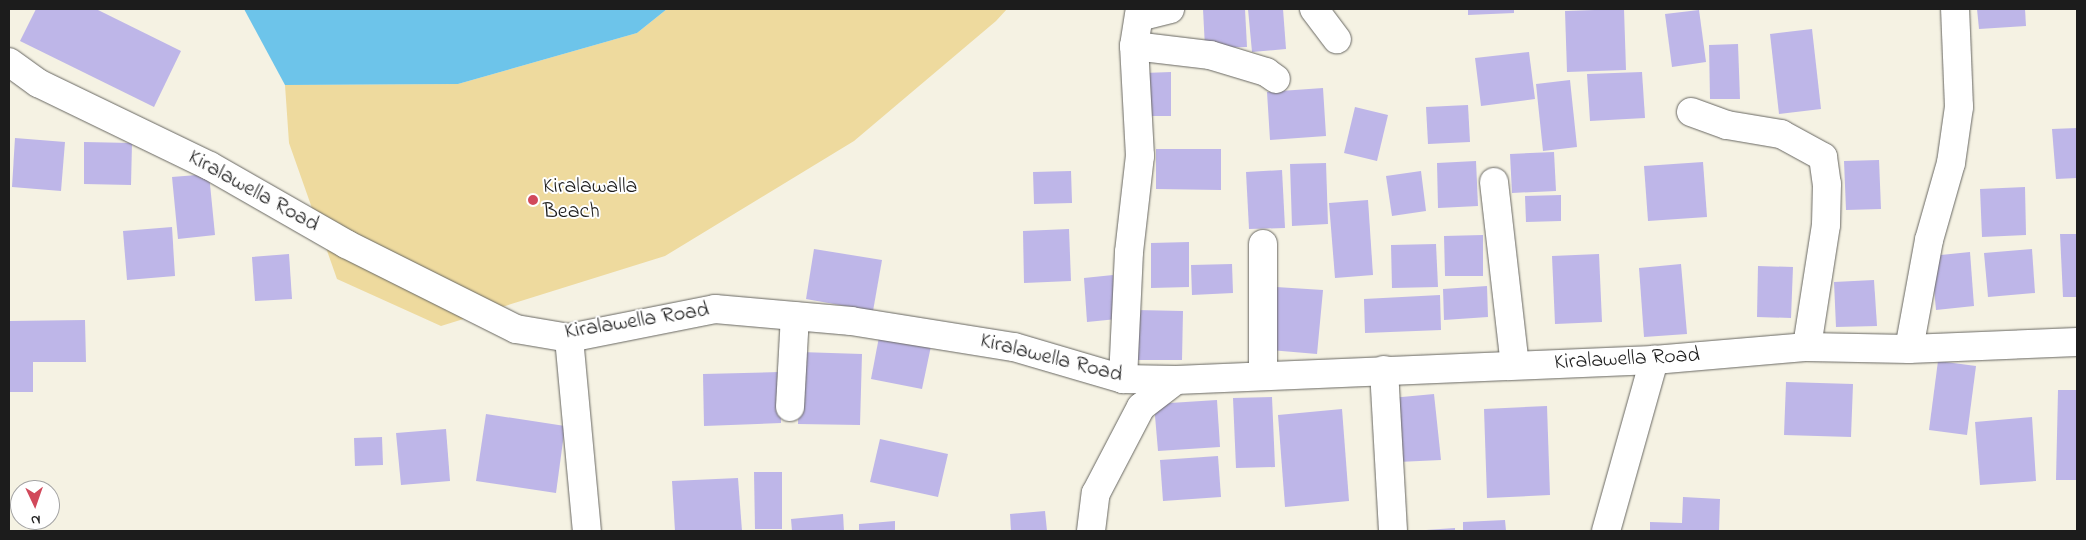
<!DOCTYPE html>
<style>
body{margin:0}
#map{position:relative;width:2086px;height:540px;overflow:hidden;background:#f5f2e3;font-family:"Indie Flower",sans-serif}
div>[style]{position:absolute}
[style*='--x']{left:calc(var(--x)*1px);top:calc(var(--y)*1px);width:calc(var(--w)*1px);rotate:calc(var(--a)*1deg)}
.sand>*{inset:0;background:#eeda9e}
.water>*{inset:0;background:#6dc4ea}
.building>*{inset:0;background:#beb6e8}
.roads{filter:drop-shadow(0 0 1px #686762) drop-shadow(0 0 1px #686762)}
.minor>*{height:28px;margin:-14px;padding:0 14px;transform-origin:14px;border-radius:14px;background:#fff}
.dots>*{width:14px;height:14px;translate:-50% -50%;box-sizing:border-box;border:2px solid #fff;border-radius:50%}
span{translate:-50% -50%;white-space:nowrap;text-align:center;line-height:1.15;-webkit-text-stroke:4px #fff;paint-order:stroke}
.poi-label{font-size:22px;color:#1c1c1c}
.left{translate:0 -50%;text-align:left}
.street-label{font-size:22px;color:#1c1c1c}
.frame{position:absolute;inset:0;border:10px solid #1c1c1c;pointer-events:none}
.north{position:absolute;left:10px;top:480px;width:50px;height:50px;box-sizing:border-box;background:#fff;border:1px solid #a4a4a4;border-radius:50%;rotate:177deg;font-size:14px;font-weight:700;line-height:20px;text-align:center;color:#1c1c1c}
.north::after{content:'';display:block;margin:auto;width:18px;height:22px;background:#d1495b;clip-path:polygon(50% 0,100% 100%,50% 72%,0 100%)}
</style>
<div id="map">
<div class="sand">
<div style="clip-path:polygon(667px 9px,1007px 9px,996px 21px,854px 141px,665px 256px,441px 326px,337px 279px,289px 143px,285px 85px,458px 84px,637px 33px)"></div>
</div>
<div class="water">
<div style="clip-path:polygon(244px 9px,667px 9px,637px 33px,458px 84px,285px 85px)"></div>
</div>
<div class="building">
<div style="clip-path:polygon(36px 9px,96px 9px,181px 51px,154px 107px,20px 41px)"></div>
<div style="clip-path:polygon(1203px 9px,1245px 9px,1247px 47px,1205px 48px)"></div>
<div style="clip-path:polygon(1248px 9px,1283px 9px,1286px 49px,1252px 52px)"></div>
<div style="clip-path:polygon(1468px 9px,1514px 9px,1514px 13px,1468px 15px)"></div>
<div style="clip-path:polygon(1624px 9px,1626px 70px,1567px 72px,1565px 11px)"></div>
<div style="clip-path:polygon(1977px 9px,2025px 9px,2026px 26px,1979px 29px)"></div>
<div style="clip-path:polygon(1699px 10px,1706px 62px,1672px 67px,1665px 14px)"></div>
<div style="clip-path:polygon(1812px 29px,1821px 109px,1779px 114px,1770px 34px)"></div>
<div style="clip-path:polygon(1738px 44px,1740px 99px,1710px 99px,1709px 45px)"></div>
<div style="clip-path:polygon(1529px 52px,1535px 99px,1481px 106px,1475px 58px)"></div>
<div style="clip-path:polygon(1171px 72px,1171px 116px,1144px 116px,1144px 73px)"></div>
<div style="clip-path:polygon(1642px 72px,1645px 118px,1590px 121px,1587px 74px)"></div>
<div style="clip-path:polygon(1570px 80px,1577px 147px,1543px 151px,1536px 84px)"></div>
<div style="clip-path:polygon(1323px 88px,1326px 136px,1270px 140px,1267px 92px)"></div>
<div style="clip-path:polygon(1468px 105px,1470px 142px,1428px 144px,1426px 107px)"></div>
<div style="clip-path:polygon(1355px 107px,1388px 115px,1377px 161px,1344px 153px)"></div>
<div style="clip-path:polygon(2077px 128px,2077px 178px,2056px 179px,2052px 129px)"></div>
<div style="clip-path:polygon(15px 138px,65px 142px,61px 191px,12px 187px)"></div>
<div style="clip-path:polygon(84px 142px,132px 143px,131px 185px,84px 184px)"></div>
<div style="clip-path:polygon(1156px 149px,1221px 149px,1221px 190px,1156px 189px)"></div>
<div style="clip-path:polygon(1554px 152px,1556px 191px,1512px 193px,1510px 154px)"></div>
<div style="clip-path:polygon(1879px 160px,1881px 209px,1846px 210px,1844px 161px)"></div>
<div style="clip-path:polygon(1476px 161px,1478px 206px,1438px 208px,1437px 163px)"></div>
<div style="clip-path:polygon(1703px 162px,1707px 217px,1648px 221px,1644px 166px)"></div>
<div style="clip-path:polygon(1326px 163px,1328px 224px,1292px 226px,1290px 164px)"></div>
<div style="clip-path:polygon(1282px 170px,1285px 228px,1249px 229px,1246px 172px)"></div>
<div style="clip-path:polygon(1071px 171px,1072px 203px,1034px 204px,1033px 172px)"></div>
<div style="clip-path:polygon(1421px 171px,1426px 211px,1392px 216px,1386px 176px)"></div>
<div style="clip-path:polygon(209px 174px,215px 235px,178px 239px,172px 177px)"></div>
<div style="clip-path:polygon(2025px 187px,2026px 235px,1982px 237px,1980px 189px)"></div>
<div style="clip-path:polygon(1561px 195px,1561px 221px,1526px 222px,1525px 196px)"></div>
<div style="clip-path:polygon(1368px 200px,1373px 275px,1335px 278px,1329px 203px)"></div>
<div style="clip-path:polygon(172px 227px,175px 276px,127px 280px,123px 231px)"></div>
<div style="clip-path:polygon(1069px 229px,1071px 281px,1024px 283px,1023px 231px)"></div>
<div style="clip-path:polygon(2060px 234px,2077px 234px,2077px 297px,2063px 297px)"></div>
<div style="clip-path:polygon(1483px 235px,1483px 276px,1445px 276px,1444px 236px)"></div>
<div style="clip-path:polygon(1189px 242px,1189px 287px,1151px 288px,1151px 243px)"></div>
<div style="clip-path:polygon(1436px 244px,1438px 287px,1392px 288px,1391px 245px)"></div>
<div style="clip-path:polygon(814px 249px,882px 260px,873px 311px,806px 299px)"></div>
<div style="clip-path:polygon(2032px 249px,2035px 293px,1988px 297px,1984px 253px)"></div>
<div style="clip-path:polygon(1970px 252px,1974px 306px,1936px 310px,1931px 256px)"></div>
<div style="clip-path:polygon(289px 254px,292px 299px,255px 301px,252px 257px)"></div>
<div style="clip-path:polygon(1599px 254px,1602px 322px,1555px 324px,1552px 256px)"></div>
<div style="clip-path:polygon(1232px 264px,1233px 293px,1192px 295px,1191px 265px)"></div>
<div style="clip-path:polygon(1681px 264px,1687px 334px,1644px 337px,1639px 268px)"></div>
<div style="clip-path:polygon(1758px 266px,1793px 267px,1791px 318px,1757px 317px)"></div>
<div style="clip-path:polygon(1113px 275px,1117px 319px,1087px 322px,1084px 278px)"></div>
<div style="clip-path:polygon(1874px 280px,1877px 326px,1836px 327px,1834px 282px)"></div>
<div style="clip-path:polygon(1487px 286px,1488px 317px,1444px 320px,1443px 289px)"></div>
<div style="clip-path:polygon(1276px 287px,1323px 290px,1317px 354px,1270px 350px)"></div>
<div style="clip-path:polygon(1440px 295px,1441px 330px,1365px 333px,1364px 299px)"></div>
<div style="clip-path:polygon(1136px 310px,1183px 311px,1182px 360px,1135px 360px)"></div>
<div style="clip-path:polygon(85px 320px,86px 362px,33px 362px,33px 392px,9px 392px,9px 321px)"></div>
<div style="clip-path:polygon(879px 337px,931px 346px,922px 389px,871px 379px)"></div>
<div style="clip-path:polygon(800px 352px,862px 354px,860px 425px,798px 424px)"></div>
<div style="clip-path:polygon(1938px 361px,1976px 366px,1967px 435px,1929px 430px)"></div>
<div style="clip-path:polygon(780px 372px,781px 423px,704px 426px,703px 374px)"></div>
<div style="clip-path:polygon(1786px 382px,1853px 384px,1851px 437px,1784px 435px)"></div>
<div style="clip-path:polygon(2058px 390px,2077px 390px,2077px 480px,2056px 480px)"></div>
<div style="clip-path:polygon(1434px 394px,1441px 460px,1398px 462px,1391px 398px)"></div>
<div style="clip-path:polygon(1272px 397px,1275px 467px,1236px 468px,1233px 398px)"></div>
<div style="clip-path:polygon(1217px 400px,1220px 447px,1158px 451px,1154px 404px)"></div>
<div style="clip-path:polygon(1547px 406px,1550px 495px,1487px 498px,1484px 409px)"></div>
<div style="clip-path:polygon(1342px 409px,1349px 501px,1285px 507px,1278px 415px)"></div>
<div style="clip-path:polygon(486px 414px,565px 426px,556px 493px,476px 481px)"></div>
<div style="clip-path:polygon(2032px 417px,2036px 481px,1980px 485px,1975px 422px)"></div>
<div style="clip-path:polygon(446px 429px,450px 481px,401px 485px,396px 433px)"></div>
<div style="clip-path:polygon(382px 437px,383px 465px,355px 466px,354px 438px)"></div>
<div style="clip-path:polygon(880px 439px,948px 454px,938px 497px,870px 482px)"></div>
<div style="clip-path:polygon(1218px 456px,1221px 497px,1163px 501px,1160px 460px)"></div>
<div style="clip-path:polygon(754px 472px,782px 472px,782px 529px,755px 529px)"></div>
<div style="clip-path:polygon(738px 478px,742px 531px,675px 531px,672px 481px)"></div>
<div style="clip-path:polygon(1683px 497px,1720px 499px,1719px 531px,1650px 531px,1650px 522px,1682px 523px)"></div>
<div style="clip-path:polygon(1045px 511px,1047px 531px,1011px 531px,1010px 514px)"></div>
<div style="clip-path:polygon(843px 514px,844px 531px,792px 531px,791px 519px)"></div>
<div style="clip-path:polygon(1505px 520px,1506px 531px,1463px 531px,1463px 522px)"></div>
<div style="clip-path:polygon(895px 521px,895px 531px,859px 531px,859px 524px)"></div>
<div style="clip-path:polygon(1455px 528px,1455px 531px,1426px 531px,1426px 530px)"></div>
</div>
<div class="roads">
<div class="minor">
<div style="--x:1314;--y:9;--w:38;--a:53"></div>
<div style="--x:1139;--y:17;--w:32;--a:-14"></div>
<div style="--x:1134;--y:46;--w:77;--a:6.8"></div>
<div style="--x:1210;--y:55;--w:59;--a:16.9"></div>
<div style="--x:1266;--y:72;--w:12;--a:35"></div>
<div style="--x:9;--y:62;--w:36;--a:36"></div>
<div style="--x:38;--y:83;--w:191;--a:25.8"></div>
<div style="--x:210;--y:166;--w:157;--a:29.8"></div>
<div style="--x:346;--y:244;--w:190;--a:26.6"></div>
<div style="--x:516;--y:329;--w:54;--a:9.6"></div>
<div style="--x:569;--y:338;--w:149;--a:-11.2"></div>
<div style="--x:715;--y:309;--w:137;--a:5"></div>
<div style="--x:851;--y:321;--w:165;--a:9.1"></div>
<div style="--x:1014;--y:347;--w:114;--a:16.4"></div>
<div style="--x:1123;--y:379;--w:53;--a:1.1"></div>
<div style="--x:1176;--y:380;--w:478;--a:-2.4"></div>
<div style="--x:1654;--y:360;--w:154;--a:-4.9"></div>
<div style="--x:1807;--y:347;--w:102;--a:1.1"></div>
<div style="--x:1909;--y:349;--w:168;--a:-2.4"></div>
<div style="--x:1691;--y:112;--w:38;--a:20"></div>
<div style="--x:1727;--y:125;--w:55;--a:9.5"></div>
<div style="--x:1781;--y:134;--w:48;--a:28.7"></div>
<div style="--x:1823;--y:157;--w:27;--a:82"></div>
<div style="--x:1827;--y:184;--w:41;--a:91.4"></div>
<div style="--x:1826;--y:225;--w:123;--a:98.9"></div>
<div style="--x:1494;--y:182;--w:184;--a:83.5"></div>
<div style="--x:1263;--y:244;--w:132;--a:90"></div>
<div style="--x:569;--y:338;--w:194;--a:84.7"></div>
<div style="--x:1909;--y:349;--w:111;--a:-79.6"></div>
<div style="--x:1929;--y:240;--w:80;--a:-74.1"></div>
<div style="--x:1951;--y:163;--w:57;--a:-81.9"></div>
<div style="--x:1959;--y:107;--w:98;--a:-92.3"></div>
<div style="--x:1384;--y:370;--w:161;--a:86.8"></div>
<div style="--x:1123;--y:379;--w:127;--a:-87.3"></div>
<div style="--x:1129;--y:252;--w:97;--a:-83.5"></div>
<div style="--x:1140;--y:156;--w:110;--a:-93.1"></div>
<div style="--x:1134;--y:46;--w:37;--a:-81"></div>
<div style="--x:790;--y:407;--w:91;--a:-86.9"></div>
<div style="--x:1091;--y:531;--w:38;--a:-83"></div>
<div style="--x:1096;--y:493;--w:97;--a:-62.4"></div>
<div style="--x:1141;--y:407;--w:44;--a:-37.6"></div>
<div style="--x:1606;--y:531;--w:178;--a:-74.3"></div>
</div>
</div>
<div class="dots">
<div style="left:533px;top:200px;background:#d1495b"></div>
</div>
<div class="poi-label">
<span class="left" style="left:543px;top:200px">Kiralawalla<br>Beach</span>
</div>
<div class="street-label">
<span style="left:253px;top:192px;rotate:29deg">Kiralawella Road</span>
<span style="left:637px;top:322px;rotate:-9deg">Kiralawella Road</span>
<span style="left:1051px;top:359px;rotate:14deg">Kiralawella Road</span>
<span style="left:1627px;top:360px;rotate:-3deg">Kiralawella Road</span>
</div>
<div class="frame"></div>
<div class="north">N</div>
</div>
